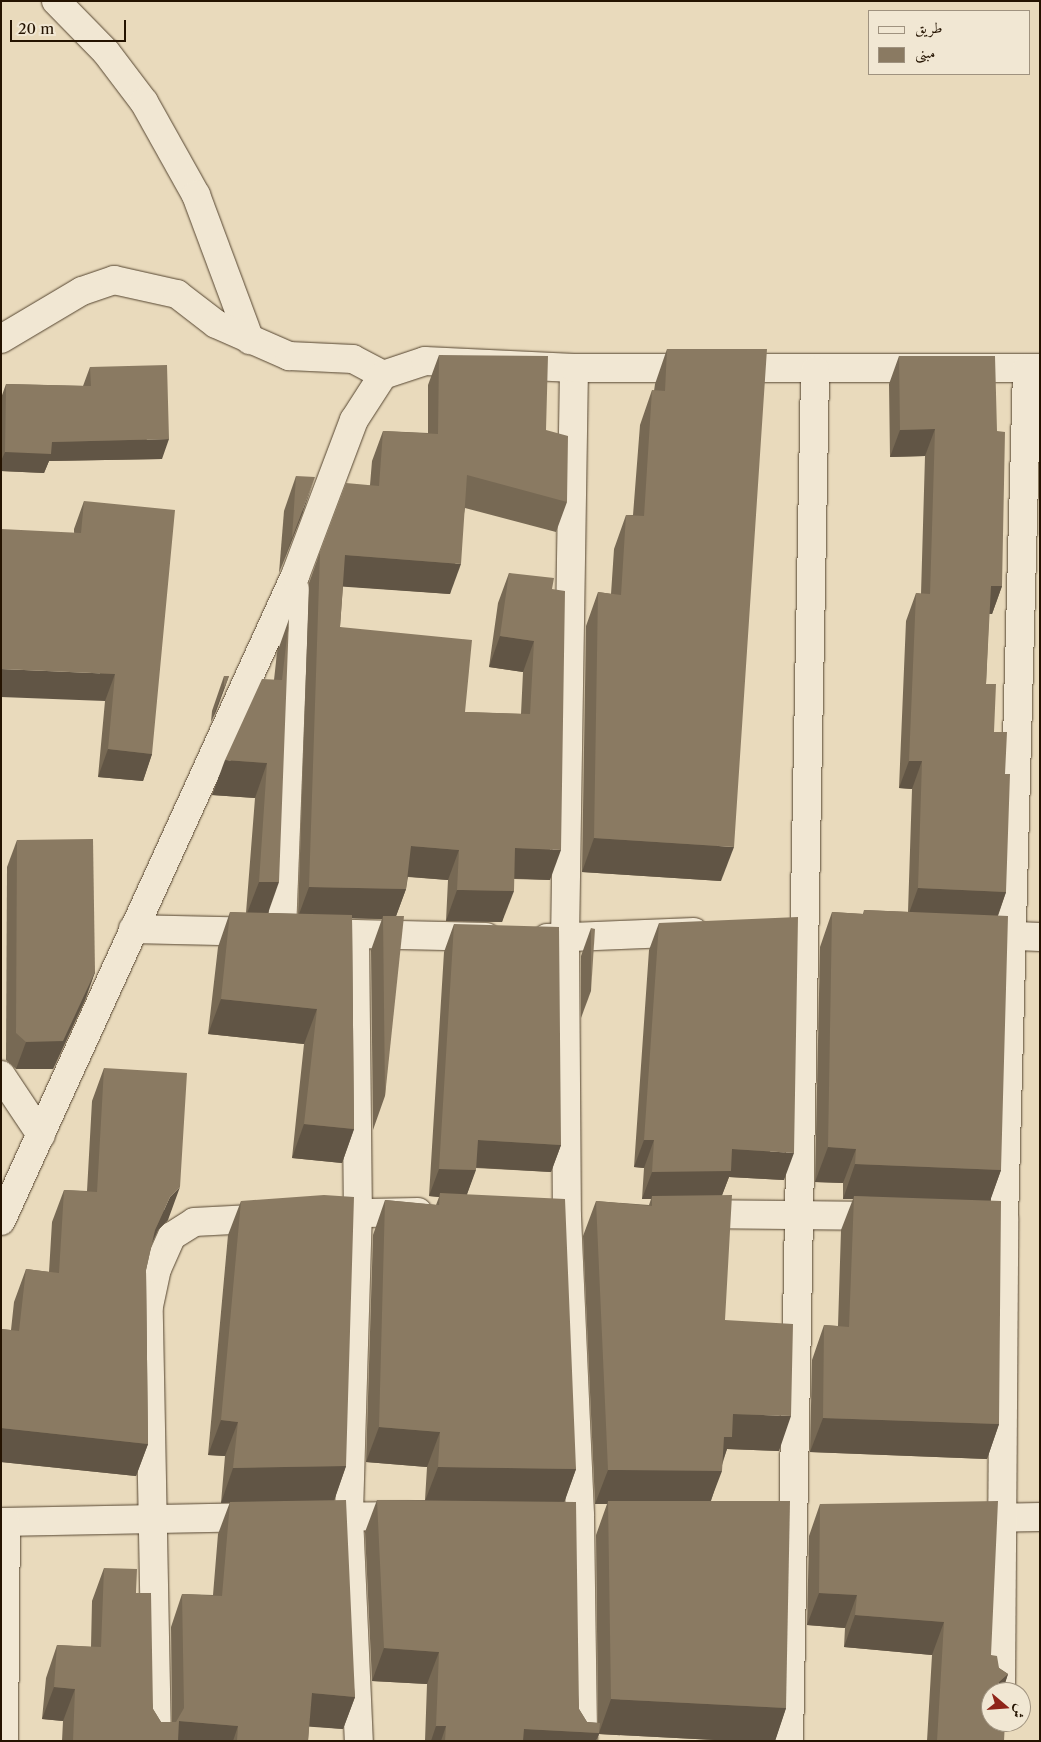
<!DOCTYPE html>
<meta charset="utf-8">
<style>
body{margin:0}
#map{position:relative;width:1041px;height:1742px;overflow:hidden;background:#e9dabc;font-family:"Libre Caslon Text",Amiri,serif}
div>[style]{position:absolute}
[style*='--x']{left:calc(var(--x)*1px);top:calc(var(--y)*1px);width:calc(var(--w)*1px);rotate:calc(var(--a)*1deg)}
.roads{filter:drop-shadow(0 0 1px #554530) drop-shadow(0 0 1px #554530)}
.street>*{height:28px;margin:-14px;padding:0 14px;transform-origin:14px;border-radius:14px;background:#f1e7d3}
.wall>*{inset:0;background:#776954}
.shaded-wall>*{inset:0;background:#615545}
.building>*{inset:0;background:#8a7a62}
span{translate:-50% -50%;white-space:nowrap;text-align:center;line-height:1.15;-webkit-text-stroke:4px #f1e7d3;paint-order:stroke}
.frame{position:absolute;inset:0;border:2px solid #241301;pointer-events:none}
.legend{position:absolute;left:868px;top:10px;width:162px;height:65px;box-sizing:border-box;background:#f1e7d3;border:1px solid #9f927f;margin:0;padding:6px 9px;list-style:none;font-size:15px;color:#241301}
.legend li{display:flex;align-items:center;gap:10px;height:25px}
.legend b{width:25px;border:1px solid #9f927f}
.north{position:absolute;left:981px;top:1682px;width:50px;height:50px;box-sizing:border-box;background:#f1e7d3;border:1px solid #9f927f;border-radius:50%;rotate:108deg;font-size:14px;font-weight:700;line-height:20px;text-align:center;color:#241301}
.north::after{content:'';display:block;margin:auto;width:18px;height:22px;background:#8f2418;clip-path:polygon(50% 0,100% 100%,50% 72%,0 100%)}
.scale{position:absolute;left:10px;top:20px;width:116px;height:22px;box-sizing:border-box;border:2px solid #241301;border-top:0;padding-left:6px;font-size:15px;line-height:18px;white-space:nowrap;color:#241301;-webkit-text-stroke:4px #f1e7d3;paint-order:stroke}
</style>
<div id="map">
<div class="roads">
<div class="street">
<div style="--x:56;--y:1;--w:71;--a:45.6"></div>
<div style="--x:106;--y:52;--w:63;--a:52.8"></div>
<div style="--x:144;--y:102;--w:107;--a:60.8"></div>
<div style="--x:196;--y:195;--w:155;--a:69.6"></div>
<div style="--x:1;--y:339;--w:94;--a:-30.7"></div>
<div style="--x:82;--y:291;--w:34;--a:-19"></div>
<div style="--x:114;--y:280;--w:65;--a:12.5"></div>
<div style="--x:177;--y:294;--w:49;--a:37.6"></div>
<div style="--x:216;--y:324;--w:80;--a:23.7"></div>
<div style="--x:289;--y:356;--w:64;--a:2.7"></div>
<div style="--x:353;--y:359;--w:34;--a:28"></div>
<div style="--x:574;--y:368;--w:571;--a:90.9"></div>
<div style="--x:565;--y:939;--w:277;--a:89.6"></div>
<div style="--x:567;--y:1216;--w:300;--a:87.5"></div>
<div style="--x:580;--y:1516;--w:225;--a:89.2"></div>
<div style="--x:133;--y:929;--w:128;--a:1.3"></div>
<div style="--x:282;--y:932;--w:343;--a:-87.8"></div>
<div style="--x:314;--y:933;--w:172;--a:1.3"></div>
<div style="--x:355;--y:934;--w:276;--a:89.4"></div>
<div style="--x:358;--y:1210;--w:306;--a:91.7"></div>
<div style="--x:349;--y:1516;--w:225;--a:87.5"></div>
<div style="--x:994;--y:935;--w:46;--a:2.5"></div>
<div style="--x:547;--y:938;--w:147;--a:-2.3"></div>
<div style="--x:1;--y:1075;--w:72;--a:56.3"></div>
<div style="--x:316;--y:1214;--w:102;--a:-1.1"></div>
<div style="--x:693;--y:1214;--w:192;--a:0.6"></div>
<div style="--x:1;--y:1221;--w:709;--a:-65.5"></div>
<div style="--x:295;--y:576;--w:167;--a:-69.3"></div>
<div style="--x:354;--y:420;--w:54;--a:-57.2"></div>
<div style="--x:383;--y:375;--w:44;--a:-18.4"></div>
<div style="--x:425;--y:361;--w:149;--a:2.7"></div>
<div style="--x:574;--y:368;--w:466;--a:0"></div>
<div style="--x:309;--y:1517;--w:99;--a:-0.6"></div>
<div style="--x:986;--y:1518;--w:54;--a:-1.1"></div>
<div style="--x:1;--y:1522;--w:260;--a:-1.1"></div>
<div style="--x:1001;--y:1692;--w:472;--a:-89.6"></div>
<div style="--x:1004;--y:1220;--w:852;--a:-88.45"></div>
<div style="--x:4;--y:1741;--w:219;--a:-89.5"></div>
<div style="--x:157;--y:1741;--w:435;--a:-91.1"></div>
<div style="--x:149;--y:1306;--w:38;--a:-78"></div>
<div style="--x:157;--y:1269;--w:36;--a:-66"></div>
<div style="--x:172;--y:1236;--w:26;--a:-32"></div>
<div style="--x:194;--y:1222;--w:77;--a:-3"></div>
<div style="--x:789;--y:1741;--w:1371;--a:-88.91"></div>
</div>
</div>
<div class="wall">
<div style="clip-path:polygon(667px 349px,721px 881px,582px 872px,586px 626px,598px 592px,611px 594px,614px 549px,626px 515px,633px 515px,640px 425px,652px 390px,654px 391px,655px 384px)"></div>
<div style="clip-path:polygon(439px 355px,546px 430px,567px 502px,556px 532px,465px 508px,450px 594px,343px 586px,340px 627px,465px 712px,521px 714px,523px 672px,489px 667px,498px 603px,509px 573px,552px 589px,550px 880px,514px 879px,502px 922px,446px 921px,448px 880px,408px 877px,406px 889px,396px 916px,385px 1096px,373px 1130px,371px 950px,382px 919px,352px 918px,354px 1129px,342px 1163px,292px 1158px,304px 1044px,208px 1034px,218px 947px,230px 912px,246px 913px,255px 798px,212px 795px,274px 680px,277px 653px,289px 619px,268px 913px,298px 914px,309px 583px,320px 552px,370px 485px,372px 461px,383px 431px,428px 433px,428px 385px)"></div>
<div style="clip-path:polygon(899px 356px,997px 431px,1002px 586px,992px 614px,989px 614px,986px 684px,994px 732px,1005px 774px,1006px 892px,998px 916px,1001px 1170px,990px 1200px,999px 1424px,987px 1459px,810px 1452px,812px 1360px,824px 1325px,838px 1326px,841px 1230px,853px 1199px,843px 1199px,843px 1183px,815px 1182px,820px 947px,832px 912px,863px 914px,864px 910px,908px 912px,912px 789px,899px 788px,906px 621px,916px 593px,921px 594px,925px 456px,890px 457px,889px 384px)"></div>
<div style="clip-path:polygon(90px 367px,162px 459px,49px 461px,44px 473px,1px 471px,1px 398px,6px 384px,83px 386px)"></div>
<div style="clip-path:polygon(296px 476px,303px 512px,279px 573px,284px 511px)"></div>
<div style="clip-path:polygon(84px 501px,152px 754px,143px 781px,98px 777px,105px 701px,74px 532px,74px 529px)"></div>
<div style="clip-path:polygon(224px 676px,229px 676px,216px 711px,211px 722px,212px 711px)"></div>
<div style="clip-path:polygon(17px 840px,95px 972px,85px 1000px,53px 1069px,16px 1069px,6px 1060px,7px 867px)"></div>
<div style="clip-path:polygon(659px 923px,784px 1180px,729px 1177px,722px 1195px,725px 1320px,779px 1451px,727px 1449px,711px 1501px,786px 1708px,775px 1741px,734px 1741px,599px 1734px,596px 1741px,425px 1741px,427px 1684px,372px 1681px,365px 1532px,377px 1500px,425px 1500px,427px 1467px,366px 1462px,373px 1235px,385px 1200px,436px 1205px,439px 1197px,429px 1196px,444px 952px,454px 924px,561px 1145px,551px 1172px,476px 1168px,467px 1194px,576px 1469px,564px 1502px,579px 1709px,587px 1722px,598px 1723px,596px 1535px,607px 1504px,595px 1504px,583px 1236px,596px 1201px,649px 1205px,651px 1199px,642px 1199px,644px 1168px,634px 1167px,649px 950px)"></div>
<div style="clip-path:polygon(591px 928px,591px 991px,581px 1018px,581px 956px)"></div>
<div style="clip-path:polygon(104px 1068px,168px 1220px,158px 1230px,152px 1243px,146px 1270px,148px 1444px,136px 1476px,1px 1462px,1px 1329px,11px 1330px,14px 1302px,26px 1269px,49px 1272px,52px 1222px,64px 1190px,87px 1191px,92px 1101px)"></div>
<div style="clip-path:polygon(241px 1201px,346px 1466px,334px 1500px,355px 1697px,343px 1729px,309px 1726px,308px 1741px,62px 1741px,63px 1721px,42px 1719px,46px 1678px,57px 1645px,91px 1647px,92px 1601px,104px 1568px,136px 1593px,153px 1709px,161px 1722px,172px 1722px,171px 1627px,182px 1594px,213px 1595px,218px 1534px,230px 1502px,221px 1503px,225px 1456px,208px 1455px,228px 1235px)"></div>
<div style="clip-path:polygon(820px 1504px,991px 1655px,999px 1668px,1008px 1674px,1002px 1692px,991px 1692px,1004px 1741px,927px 1741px,932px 1655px,844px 1647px,845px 1628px,807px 1625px,809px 1536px)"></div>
</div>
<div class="shaded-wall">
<div style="clip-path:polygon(935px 429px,925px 456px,890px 457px,900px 430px)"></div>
<div style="clip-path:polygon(169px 439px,162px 459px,49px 461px,44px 473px,1px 471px,1px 461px,5px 452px,52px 442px)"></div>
<div style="clip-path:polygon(315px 477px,303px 512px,279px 573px,292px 538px)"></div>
<div style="clip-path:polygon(345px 555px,461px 564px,450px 594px,334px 586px)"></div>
<div style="clip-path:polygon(991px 586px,1002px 586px,992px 614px,981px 613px)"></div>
<div style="clip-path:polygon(500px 636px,534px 641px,523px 672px,489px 667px)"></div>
<div style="clip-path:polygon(1px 669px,115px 674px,105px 701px,1px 697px)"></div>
<div style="clip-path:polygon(229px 676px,216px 711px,211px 722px,224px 688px)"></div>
<div style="clip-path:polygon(108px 749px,152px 754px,143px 781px,98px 777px)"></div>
<div style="clip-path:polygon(225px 760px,267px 763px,255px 798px,212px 795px)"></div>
<div style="clip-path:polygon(909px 761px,922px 761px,912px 789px,899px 788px)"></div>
<div style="clip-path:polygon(594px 838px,734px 847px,721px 881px,582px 872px)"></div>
<div style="clip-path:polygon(411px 846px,459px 850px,448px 880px,400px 876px)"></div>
<div style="clip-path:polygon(515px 848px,561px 850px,550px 880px,504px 878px)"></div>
<div style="clip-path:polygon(259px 882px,279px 882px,267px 916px,246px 916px)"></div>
<div style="clip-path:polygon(309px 887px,406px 889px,395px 919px,383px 916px,382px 919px,298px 917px)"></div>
<div style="clip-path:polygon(918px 888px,1006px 892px,996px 920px,908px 916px)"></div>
<div style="clip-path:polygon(457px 890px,514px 891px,502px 922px,446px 921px)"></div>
<div style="clip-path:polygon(95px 972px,85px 1000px,53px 1069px,16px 1069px,26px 1042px)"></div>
<div style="clip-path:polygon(221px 999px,317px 1009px,304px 1044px,208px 1034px)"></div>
<div style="clip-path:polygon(304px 1124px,354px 1129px,342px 1163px,292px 1158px)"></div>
<div style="clip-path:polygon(478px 1140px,561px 1145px,551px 1172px,468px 1167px)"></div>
<div style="clip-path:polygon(644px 1140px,654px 1140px,644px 1168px,634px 1167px)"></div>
<div style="clip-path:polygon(828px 1147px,856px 1149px,843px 1183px,815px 1182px)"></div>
<div style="clip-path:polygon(732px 1149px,794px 1153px,784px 1180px,729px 1177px,721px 1198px,652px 1196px,651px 1199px,642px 1199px,652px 1172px)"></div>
<div style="clip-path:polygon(855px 1164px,1001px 1170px,989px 1204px,854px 1196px,853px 1199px,843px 1199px)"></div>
<div style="clip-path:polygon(439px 1169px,476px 1170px,466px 1197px,440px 1193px,439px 1197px,429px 1196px)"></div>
<div style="clip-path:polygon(180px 1187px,168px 1220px,158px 1230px,143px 1263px,155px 1230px,170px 1197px)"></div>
<div style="clip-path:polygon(733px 1414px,791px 1416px,779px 1451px,727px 1449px,719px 1471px,722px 1471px,709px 1505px,608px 1501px,607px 1504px,595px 1504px,608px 1470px,724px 1437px)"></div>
<div style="clip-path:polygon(823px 1418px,999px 1424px,987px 1459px,810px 1452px)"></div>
<div style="clip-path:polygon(221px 1420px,238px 1422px,225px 1456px,208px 1455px)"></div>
<div style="clip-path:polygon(379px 1427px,440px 1432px,427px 1467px,366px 1462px)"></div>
<div style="clip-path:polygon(1px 1428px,148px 1444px,136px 1476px,1px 1462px)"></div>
<div style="clip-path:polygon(346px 1466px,334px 1501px,221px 1503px,233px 1468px)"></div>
<div style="clip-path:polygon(438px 1467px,576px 1469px,564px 1503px,425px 1501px)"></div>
<div style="clip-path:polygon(819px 1593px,857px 1595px,845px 1628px,807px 1625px)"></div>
<div style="clip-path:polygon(855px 1615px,944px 1622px,932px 1655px,844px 1647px)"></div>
<div style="clip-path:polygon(384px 1648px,439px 1652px,427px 1684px,372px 1681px)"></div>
<div style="clip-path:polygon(1008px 1674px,1002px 1692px,996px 1692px,999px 1682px)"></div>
<div style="clip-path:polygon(54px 1687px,75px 1689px,63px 1721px,42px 1719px)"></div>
<div style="clip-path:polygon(312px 1693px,355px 1697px,343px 1729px,300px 1726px)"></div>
<div style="clip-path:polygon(611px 1699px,786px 1708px,775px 1741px,734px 1741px,599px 1734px,596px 1741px,520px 1741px,524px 1729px,599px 1733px)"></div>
<div style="clip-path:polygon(179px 1721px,238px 1726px,233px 1741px,172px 1741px)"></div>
<div style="clip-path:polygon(436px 1726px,446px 1726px,441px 1741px,431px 1741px)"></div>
</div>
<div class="building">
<div style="clip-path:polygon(667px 349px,767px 349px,734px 847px,594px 838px,598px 592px,621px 595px,626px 515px,644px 516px,652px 390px,665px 391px)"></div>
<div style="clip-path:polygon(439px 355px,548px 356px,546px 430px,568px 436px,567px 502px,467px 475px,461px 564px,345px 555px,340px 627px,472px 640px,465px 712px,530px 714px,534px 641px,500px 636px,509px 573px,554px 578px,552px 589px,565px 591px,561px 850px,515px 848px,514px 891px,457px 890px,459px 850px,411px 846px,406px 889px,309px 887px,320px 552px,346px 483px,379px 486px,383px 431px,438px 434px)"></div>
<div style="clip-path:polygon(899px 356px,995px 356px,997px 431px,1005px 432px,1002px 586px,991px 586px,986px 684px,996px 684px,994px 732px,1007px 732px,1005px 774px,1010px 774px,1006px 892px,918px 888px,922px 761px,909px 761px,916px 593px,930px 594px,935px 429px,900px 430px)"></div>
<div style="clip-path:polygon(167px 365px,169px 439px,52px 442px,51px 454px,5px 452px,6px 384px,91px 386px,90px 367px)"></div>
<div style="clip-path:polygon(296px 476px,315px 477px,292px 538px)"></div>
<div style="clip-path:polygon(84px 501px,175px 510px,152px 754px,108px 749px,115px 674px,1px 669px,1px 529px,81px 533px)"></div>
<div style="clip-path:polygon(289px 619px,279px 882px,259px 882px,267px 763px,225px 760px,262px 679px,282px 680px)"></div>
<div style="clip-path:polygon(224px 676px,229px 676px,224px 688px)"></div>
<div style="clip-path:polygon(93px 839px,95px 972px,63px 1041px,26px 1042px,16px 1033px,17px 840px)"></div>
<div style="clip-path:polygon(864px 910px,1008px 916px,1001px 1170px,855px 1164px,856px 1149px,828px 1147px,832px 912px,864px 914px)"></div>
<div style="clip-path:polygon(230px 912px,352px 915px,354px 1129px,304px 1124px,317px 1009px,221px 999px)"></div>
<div style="clip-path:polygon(383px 916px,404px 916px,385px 1096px)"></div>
<div style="clip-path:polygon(798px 917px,794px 1153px,732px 1149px,731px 1171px,652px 1172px,654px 1140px,644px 1140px,659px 923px)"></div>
<div style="clip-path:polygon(454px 924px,559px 927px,561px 1145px,478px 1140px,476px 1170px,439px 1169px)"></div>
<div style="clip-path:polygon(591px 928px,595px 929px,591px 991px)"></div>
<div style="clip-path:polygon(104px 1068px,187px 1073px,180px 1187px,170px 1197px,155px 1230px,146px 1270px,148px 1444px,1px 1428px,1px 1329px,19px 1331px,26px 1269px,59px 1273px,64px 1190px,97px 1192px)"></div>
<div style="clip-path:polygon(440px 1193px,565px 1199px,576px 1469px,438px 1467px,440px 1432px,379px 1427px,385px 1200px,439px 1205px)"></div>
<div style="clip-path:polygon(324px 1195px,354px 1197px,346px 1466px,233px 1468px,238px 1422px,221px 1420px,241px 1201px)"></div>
<div style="clip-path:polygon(732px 1195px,725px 1320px,793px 1324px,791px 1416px,733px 1414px,732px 1437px,724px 1437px,722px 1471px,608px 1470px,596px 1201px,652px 1206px,652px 1196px)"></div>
<div style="clip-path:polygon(854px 1196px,1001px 1201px,999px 1424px,823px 1418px,824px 1325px,849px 1327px)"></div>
<div style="clip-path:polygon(346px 1500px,355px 1697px,312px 1693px,308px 1741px,237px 1741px,238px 1726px,179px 1721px,178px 1741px,73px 1741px,75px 1689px,54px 1687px,57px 1645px,101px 1647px,104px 1568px,137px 1569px,136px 1593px,151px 1593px,153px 1709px,161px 1722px,176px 1722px,184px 1708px,182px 1594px,222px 1596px,230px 1502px)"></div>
<div style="clip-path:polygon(377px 1500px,576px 1502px,579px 1709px,587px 1722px,600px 1723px,599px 1733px,524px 1729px,523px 1741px,445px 1741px,446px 1726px,436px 1726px,439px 1652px,384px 1648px)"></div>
<div style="clip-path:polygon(608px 1501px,790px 1501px,786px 1708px,611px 1699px)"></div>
<div style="clip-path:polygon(998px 1501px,991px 1655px,997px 1656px,999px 1668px,1008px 1674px,999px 1682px,998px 1692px,991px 1692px,991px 1722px,1005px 1722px,1004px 1741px,937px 1741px,944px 1622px,855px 1615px,857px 1595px,819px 1593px,820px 1504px)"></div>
</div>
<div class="frame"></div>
<ul class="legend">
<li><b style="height:6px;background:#f1e7d3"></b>طريق</li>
<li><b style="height:14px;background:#8a7a62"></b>مبنى</li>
</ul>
<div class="north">ش</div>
<div class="scale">20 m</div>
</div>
